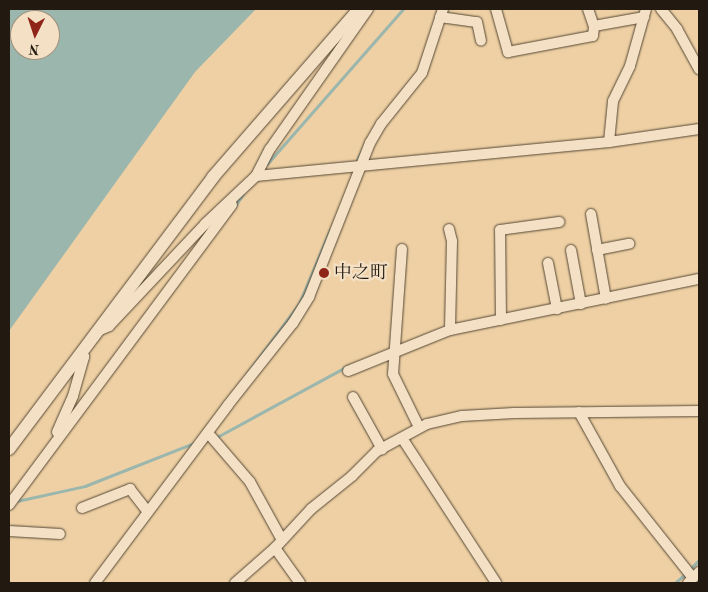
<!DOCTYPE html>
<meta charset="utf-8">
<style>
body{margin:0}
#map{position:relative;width:708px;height:592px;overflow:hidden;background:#eed0a4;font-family:"Old Standard TT","Noto Serif JP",serif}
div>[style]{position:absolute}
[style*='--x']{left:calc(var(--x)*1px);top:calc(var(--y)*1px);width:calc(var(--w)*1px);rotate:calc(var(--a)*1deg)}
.water>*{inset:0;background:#9bb6ad}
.stream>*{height:2.5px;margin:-1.25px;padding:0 1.25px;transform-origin:1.25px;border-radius:1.25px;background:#9bb6ad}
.roads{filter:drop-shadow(0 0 1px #554735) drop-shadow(0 0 1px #554735)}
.minor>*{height:10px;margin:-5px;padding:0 5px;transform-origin:5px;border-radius:5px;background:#f4e0c4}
.tertiary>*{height:12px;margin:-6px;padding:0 6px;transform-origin:6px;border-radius:6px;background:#f4e0c4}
.dots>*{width:14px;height:14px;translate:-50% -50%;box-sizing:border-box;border:2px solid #f4e0c4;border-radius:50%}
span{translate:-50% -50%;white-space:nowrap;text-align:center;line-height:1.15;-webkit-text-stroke:4.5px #f4e0c4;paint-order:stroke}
.poi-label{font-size:18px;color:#221910}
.left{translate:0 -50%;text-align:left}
.frame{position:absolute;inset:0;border:10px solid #221910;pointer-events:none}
.north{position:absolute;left:10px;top:10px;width:50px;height:50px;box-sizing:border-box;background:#f4e0c4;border:1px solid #a0907c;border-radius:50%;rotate:184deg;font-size:14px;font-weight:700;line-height:20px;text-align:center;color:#221910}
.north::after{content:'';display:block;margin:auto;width:18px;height:22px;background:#8f2418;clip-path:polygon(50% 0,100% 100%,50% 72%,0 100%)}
</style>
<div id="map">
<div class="water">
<div style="clip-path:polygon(evenodd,9px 9px,256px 9px,195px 72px,9px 331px,9px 9px,20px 20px,50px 20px,50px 50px,20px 50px,20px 20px)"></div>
</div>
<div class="stream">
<div style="--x:357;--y:160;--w:13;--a:-63"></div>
<div style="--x:267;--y:164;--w:206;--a:-48.7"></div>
<div style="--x:235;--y:206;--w:14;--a:-56"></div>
<div style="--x:246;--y:375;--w:89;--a:-53.3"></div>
<div style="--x:299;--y:304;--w:80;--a:-67.3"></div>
<div style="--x:217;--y:437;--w:149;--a:-28.5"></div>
<div style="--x:17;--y:501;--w:70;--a:-12.4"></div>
<div style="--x:85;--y:486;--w:117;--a:-21.5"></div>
<div style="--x:690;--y:569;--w:13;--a:-45"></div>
<div style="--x:675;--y:583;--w:12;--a:-42"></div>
</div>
<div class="roads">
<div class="minor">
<div style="--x:496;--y:9;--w:45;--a:74.4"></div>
<div style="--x:508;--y:52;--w:86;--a:-10.7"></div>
<div style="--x:593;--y:36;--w:10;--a:-84"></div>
<div style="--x:594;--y:26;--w:51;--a:-10.2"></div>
<div style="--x:588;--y:9;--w:18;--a:71"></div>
<div style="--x:661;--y:9;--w:26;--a:51"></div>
<div style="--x:677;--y:29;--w:46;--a:61.2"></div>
<div style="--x:440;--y:17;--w:37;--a:8"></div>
<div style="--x:477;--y:22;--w:19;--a:78"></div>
<div style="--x:609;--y:142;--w:41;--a:-84.4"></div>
<div style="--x:613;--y:101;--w:39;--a:-64"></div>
<div style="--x:630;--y:66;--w:59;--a:-74.3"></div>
<div style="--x:256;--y:176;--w:355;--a:-5.5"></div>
<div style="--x:609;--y:142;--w:91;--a:-8.2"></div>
<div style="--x:591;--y:214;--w:86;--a:80"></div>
<div style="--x:449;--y:229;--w:12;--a:76"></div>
<div style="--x:452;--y:241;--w:89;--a:91.3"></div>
<div style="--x:402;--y:249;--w:125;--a:94.1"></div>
<div style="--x:393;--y:374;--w:59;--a:63.9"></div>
<div style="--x:571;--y:250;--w:55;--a:79.5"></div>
<div style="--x:597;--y:250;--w:33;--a:-11"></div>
<div style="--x:548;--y:263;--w:47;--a:78.9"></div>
<div style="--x:501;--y:320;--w:90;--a:-90.6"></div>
<div style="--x:500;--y:230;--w:60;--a:-7.7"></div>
<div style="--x:98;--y:331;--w:12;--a:-24"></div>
<div style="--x:109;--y:326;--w:140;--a:-46.7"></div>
<div style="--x:205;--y:224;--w:70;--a:-43.3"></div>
<div style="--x:256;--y:176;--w:30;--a:-63"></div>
<div style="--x:270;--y:149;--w:171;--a:-55"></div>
<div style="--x:348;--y:371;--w:110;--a:-21.9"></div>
<div style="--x:450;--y:330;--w:254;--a:-11.6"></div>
<div style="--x:353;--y:397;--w:60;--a:60.9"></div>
<div style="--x:579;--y:412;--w:85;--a:61"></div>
<div style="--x:620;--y:486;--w:117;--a:51.6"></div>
<div style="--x:57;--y:432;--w:39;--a:-66"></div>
<div style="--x:73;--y:396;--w:41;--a:-74.2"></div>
<div style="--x:84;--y:357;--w:4;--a:-146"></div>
<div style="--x:208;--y:433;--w:65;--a:49.4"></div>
<div style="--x:250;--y:482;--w:66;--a:61.1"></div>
<div style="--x:402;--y:438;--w:173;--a:57"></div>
<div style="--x:9;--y:505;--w:374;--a:-53.4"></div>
<div style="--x:82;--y:508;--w:52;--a:-21.6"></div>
<div style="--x:130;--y:489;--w:29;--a:52"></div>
<div style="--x:9;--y:531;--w:51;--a:3.4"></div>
<div style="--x:275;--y:548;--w:43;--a:54.5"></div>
<div style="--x:95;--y:583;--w:222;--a:-53.2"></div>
<div style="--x:228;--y:405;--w:105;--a:-51.6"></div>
<div style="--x:293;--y:323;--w:31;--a:-58"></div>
<div style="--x:309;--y:297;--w:166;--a:-68.4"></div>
<div style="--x:370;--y:143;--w:22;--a:-60"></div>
<div style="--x:381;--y:124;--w:65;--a:-51.2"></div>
<div style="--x:422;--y:73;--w:67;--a:-71.8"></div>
<div style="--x:235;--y:583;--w:53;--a:-41.2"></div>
<div style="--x:275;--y:548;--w:53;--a:-47.3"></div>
<div style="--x:311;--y:509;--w:53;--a:-38.8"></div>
<div style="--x:352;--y:476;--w:35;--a:-45"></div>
<div style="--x:377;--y:451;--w:57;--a:-28.4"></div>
<div style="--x:427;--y:424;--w:36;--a:-13"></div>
<div style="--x:462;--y:416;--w:52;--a:-3.3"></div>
<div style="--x:514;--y:413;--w:185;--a:-0.6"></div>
<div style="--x:688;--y:583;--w:16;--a:-45"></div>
</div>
<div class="tertiary">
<div style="--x:9;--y:449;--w:340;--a:-53.1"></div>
<div style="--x:213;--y:177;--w:223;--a:-49"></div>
</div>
</div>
<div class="dots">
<div style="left:324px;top:273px;background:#8f2418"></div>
</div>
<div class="poi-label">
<span class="left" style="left:334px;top:273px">中之町</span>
</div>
<div class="frame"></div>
<div class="north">N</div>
</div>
